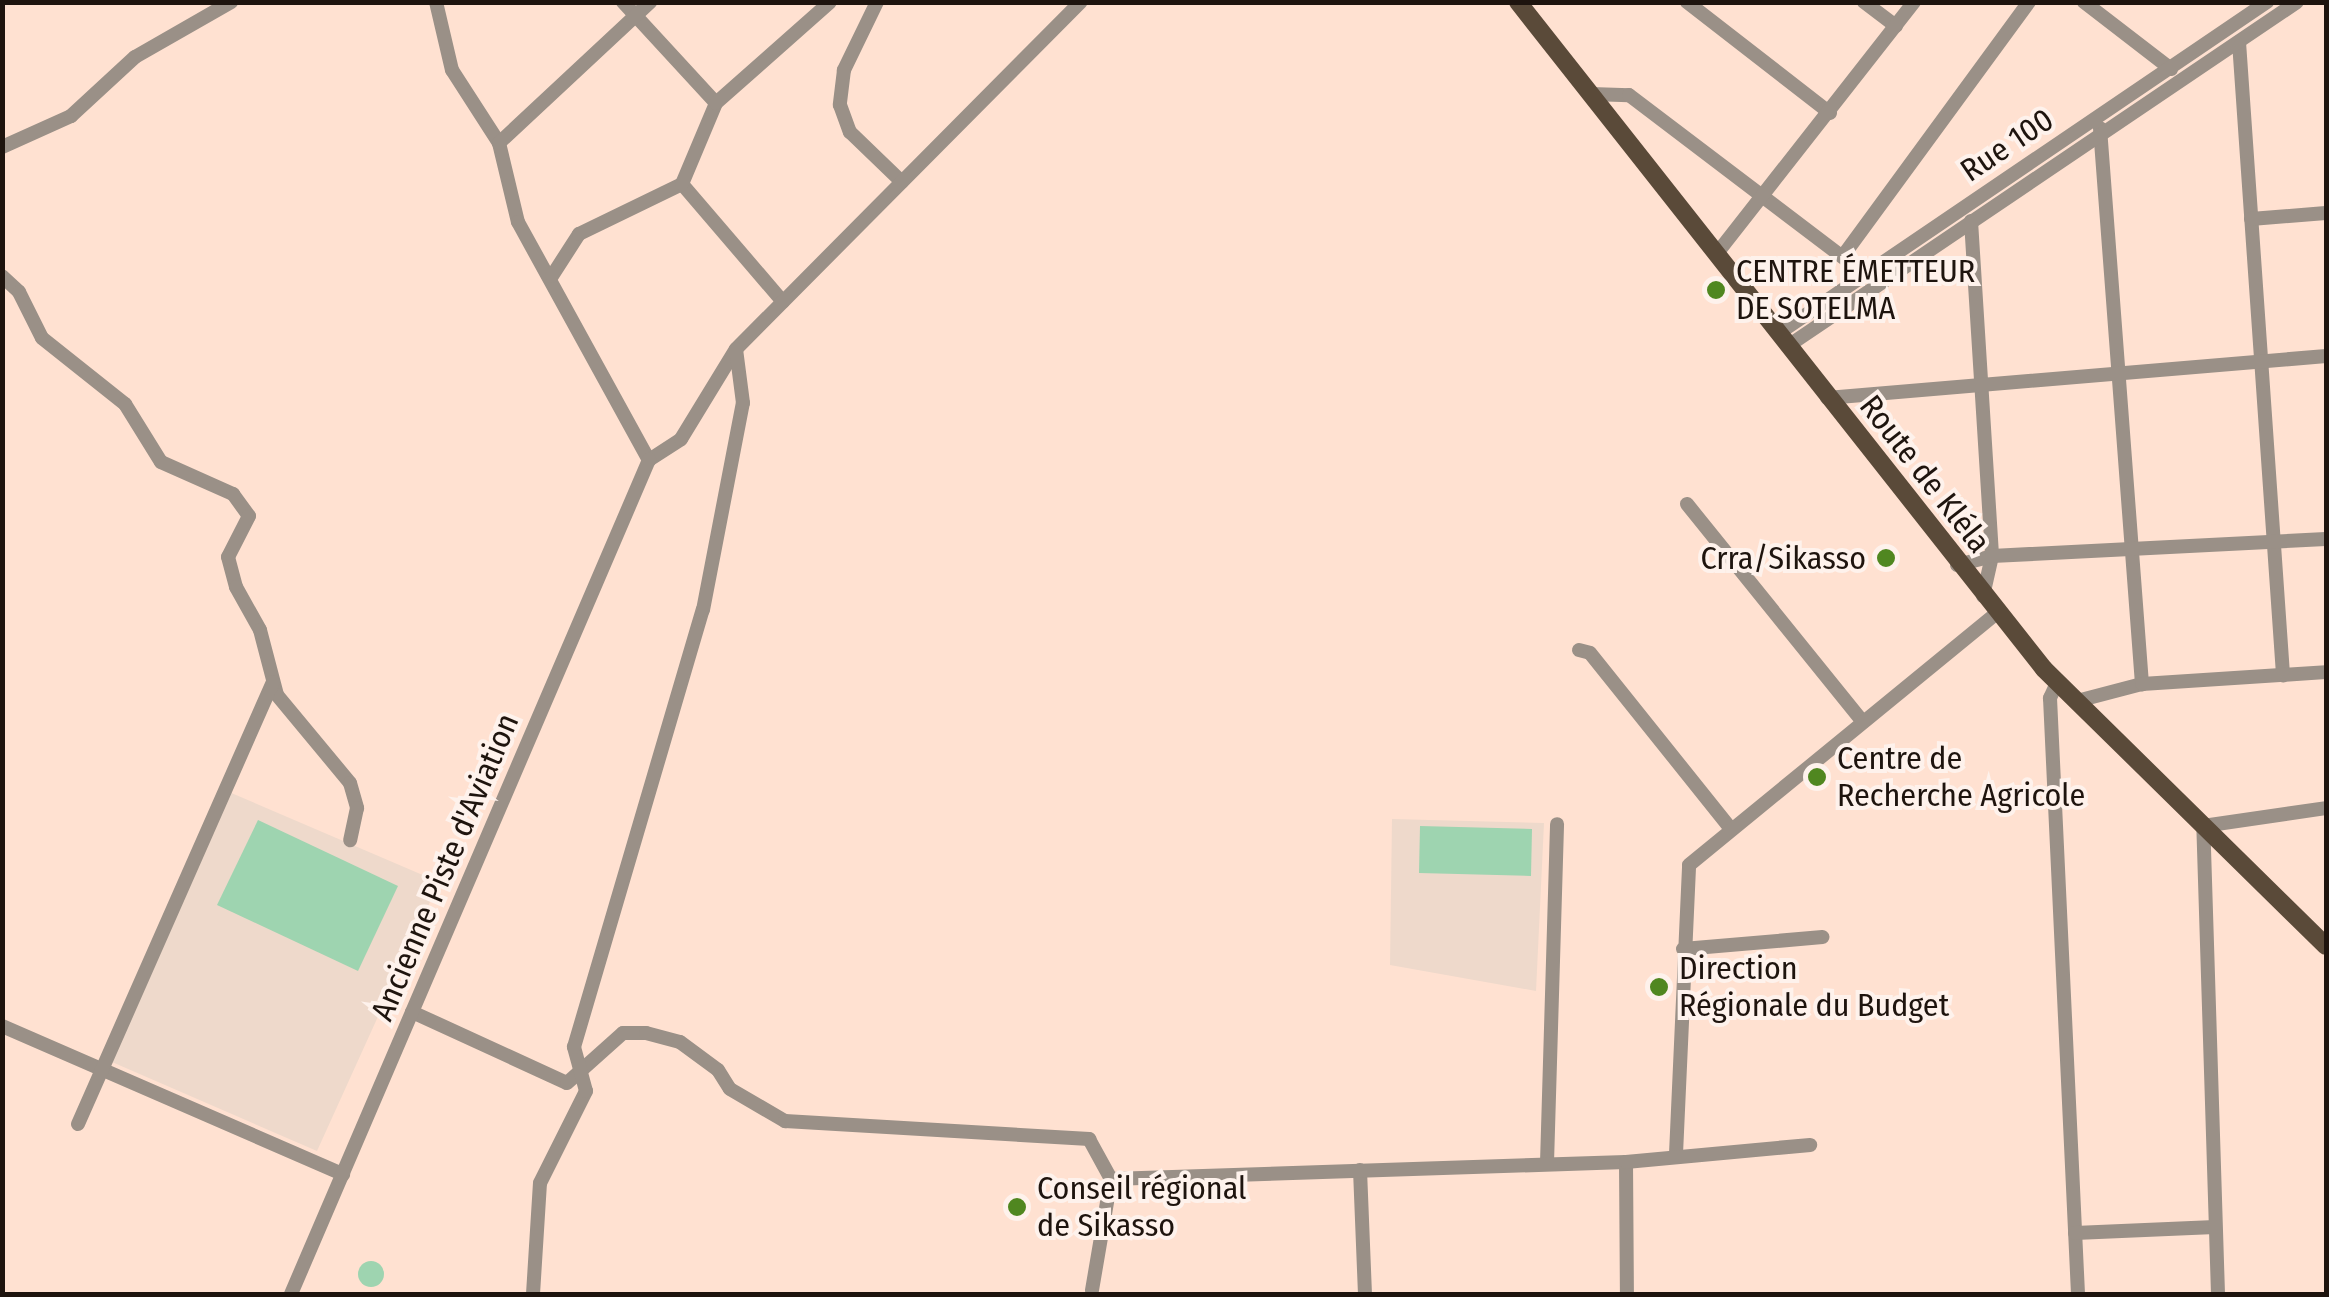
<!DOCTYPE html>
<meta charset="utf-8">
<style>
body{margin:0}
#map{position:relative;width:2329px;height:1297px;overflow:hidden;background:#ffe1d1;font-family:"Fira Sans Condensed",sans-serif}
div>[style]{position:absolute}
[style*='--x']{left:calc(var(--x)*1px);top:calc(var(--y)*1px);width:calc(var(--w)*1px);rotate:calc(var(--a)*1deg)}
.education>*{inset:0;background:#eed9cb}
.green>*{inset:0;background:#9ed4b0}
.round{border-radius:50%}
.minor>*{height:14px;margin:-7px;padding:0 7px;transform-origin:7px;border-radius:7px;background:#9a9087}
.major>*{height:18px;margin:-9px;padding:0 9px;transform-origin:9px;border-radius:9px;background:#5a4a39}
.dots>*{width:28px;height:28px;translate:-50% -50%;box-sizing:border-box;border:5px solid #fef2ec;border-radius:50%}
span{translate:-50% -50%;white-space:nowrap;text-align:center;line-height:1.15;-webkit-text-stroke:8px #fef2ec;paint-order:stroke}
.street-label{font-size:32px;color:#1e140e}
.poi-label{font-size:32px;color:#1e140e}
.left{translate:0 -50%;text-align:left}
.right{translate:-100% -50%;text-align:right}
.frame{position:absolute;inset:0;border:5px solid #1e140e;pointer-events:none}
</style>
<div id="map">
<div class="education">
<div style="clip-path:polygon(229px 792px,439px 882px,317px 1151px,112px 1062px)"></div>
<div style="clip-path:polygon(1392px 819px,1544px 823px,1536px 991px,1390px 965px)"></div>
</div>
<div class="green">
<div style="clip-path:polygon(258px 820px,398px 886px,358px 971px,217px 905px)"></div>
<div style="clip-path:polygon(1420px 826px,1532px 829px,1531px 876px,1419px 873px)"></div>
<div class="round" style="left:358px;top:1261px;width:26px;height:26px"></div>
</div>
<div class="minor">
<div style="--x:436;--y:2;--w:70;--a:76.8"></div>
<div style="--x:452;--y:70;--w:87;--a:57.2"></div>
<div style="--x:499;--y:143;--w:81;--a:76.5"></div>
<div style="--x:518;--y:222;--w:272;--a:61.2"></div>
<div style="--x:623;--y:2;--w:137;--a:47.4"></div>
<div style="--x:877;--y:2;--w:76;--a:115.9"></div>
<div style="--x:844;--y:70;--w:35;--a:97"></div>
<div style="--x:840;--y:105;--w:29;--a:70"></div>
<div style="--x:850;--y:132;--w:72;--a:43.9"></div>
<div style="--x:1687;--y:2;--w:181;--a:37.8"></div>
<div style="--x:1864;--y:2;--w:40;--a:37"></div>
<div style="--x:2084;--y:2;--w:110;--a:37.6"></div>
<div style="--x:2239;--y:42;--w:635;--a:86.02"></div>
<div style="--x:1591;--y:94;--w:38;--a:2"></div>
<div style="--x:1629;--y:95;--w:296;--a:37.2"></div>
<div style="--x:2100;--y:128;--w:558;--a:85.68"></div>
<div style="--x:499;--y:143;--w:207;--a:-43"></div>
<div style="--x:2;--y:147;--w:76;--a:-24.2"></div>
<div style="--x:71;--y:116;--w:87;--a:-42.7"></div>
<div style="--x:135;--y:57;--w:111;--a:-29.8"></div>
<div style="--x:682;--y:184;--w:155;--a:49.4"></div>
<div style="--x:2251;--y:219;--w:75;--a:-4.6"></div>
<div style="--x:1971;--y:221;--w:336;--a:86.4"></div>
<div style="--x:1992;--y:556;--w:41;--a:102.7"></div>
<div style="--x:1718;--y:252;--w:318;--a:-51.9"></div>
<div style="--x:1843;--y:256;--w:315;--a:-53.8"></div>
<div style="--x:2;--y:276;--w:23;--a:43"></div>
<div style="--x:19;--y:292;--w:51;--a:63.4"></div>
<div style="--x:42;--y:338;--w:106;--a:38.5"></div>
<div style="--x:125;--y:404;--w:68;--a:58.2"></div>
<div style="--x:161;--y:462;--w:79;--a:24"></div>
<div style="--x:233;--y:494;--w:27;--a:54"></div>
<div style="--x:249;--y:516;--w:46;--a:117.1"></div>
<div style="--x:228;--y:557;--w:31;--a:75"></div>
<div style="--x:236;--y:587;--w:49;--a:60.8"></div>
<div style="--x:260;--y:630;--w:67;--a:75.3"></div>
<div style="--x:277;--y:695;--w:114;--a:50.3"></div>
<div style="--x:350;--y:783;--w:26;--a:74"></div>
<div style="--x:357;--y:808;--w:33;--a:102"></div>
<div style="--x:552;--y:276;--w:50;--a:-57.3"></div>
<div style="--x:579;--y:234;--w:114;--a:-25.9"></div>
<div style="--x:682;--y:184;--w:88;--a:-67.2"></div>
<div style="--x:716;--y:103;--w:152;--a:-41.5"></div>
<div style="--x:1779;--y:333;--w:590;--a:-34.15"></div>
<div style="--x:1788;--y:346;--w:614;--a:-34.05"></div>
<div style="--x:1827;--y:398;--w:501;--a:-4.81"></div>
<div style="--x:649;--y:460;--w:38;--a:-33"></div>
<div style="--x:681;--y:439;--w:105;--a:-58.6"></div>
<div style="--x:736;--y:349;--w:489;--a:-45.2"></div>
<div style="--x:1687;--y:504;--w:280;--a:51.1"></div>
<div style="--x:1957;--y:565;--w:36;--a:-14"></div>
<div style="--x:1992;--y:556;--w:334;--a:-2.9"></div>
<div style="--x:1579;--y:650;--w:11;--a:15"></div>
<div style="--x:1590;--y:653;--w:224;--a:51.3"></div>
<div style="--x:2057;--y:683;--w:17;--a:115"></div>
<div style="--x:2050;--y:698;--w:597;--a:87.31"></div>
<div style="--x:2077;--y:701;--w:67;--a:-14.7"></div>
<div style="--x:2142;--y:684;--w:184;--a:-3.7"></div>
<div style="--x:1683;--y:949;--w:140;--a:-4.9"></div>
<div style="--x:412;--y:1012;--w:170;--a:24.6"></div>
<div style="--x:567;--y:1083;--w:75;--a:-41.8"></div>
<div style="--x:623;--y:1033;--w:23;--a:0"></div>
<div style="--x:646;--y:1033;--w:35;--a:15"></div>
<div style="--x:680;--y:1042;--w:47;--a:36.4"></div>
<div style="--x:718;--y:1070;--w:22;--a:58"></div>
<div style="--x:730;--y:1089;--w:64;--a:30.2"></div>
<div style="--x:785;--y:1121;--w:305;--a:3.4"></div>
<div style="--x:1089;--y:1139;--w:46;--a:61.2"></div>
<div style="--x:1111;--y:1179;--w:113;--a:99.7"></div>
<div style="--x:2;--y:1026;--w:372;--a:23.5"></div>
<div style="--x:78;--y:1124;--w:483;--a:-66.2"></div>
<div style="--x:1676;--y:1154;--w:289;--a:-87.4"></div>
<div style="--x:1689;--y:865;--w:398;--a:-39.3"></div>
<div style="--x:1626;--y:1162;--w:132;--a:89.6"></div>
<div style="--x:1547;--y:1163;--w:339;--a:-88.3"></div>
<div style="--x:1360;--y:1170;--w:124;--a:87.7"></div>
<div style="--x:1111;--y:1179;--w:515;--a:-1.89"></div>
<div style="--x:1626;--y:1162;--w:185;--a:-5.3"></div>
<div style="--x:2075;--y:1233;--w:140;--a:-2.5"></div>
<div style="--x:291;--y:1294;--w:908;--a:-66.77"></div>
<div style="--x:533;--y:1294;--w:111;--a:-86.4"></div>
<div style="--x:540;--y:1183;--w:103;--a:-63.4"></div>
<div style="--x:586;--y:1091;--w:46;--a:-105.3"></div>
<div style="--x:574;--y:1047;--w:456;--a:-73.6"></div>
<div style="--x:703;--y:610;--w:211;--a:-79.1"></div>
<div style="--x:743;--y:403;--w:54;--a:-97.4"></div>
<div style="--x:2218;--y:1294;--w:468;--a:-91.8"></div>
<div style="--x:2203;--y:826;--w:124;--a:-8.3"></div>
</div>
<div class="major">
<div style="--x:1518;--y:2;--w:849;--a:51.74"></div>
<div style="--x:2044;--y:669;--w:395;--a:44.5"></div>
</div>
<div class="dots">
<div style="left:1716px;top:290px;background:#508720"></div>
<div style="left:1886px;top:558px;background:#508720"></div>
<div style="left:1817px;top:777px;background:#508720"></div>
<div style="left:1659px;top:987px;background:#508720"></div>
<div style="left:1017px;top:1207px;background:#508720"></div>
</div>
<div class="street-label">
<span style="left:2007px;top:145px;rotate:-34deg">Rue 100</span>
<span style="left:1925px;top:474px;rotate:52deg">Route de Kléla</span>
<span style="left:445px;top:867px;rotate:-67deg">Ancienne Piste d'Aviation</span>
</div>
<div class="poi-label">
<span class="left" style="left:1736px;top:290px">CENTRE ÉMETTEUR<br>DE SOTELMA</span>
<span class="right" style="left:1866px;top:558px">Crra/Sikasso</span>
<span class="left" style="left:1837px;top:777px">Centre de<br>Recherche Agricole</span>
<span class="left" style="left:1679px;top:987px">Direction<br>Régionale du Budget</span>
<span class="left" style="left:1037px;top:1207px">Conseil régional<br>de Sikasso</span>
</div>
<div class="frame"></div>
</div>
